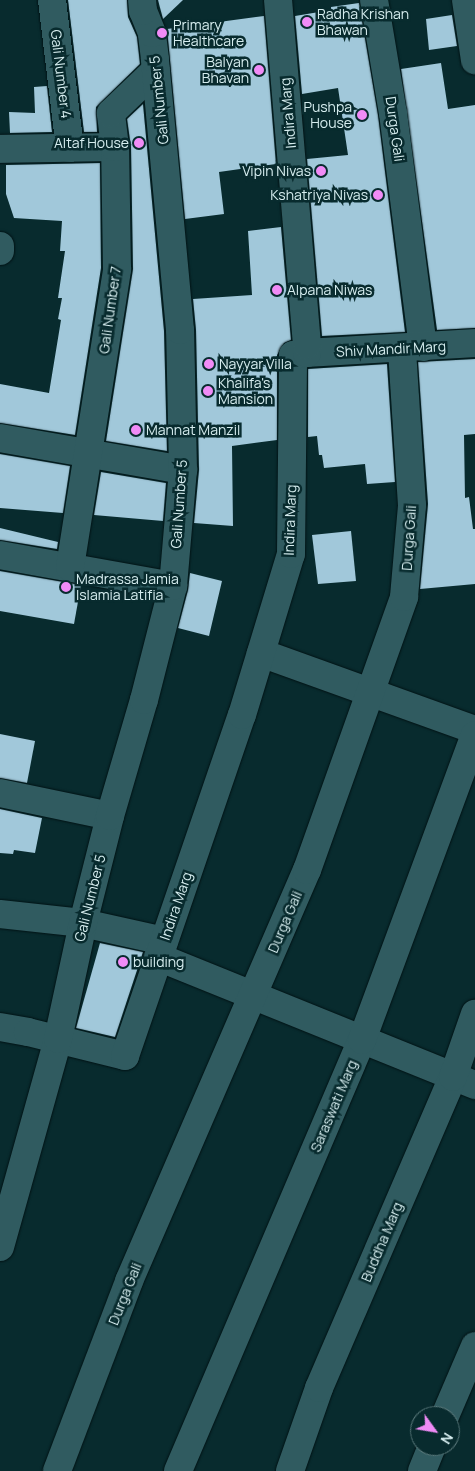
<!DOCTYPE html>
<style>
body{margin:0}
#map{position:relative;width:475px;height:1471px;overflow:hidden;background:#082b2e;font-family:Manrope,sans-serif}
div>[style]{position:absolute}
[style*='--x']{left:calc(var(--x)*1px);top:calc(var(--y)*1px);width:calc(var(--w)*1px);rotate:calc(var(--a)*1deg)}
.building>*{inset:0;background:#a1c8da}
.roads{filter:drop-shadow(0 0 1px #001214) drop-shadow(0 0 1px #001214)}
.minor>*{height:28px;margin:-14px;padding:0 14px;transform-origin:14px;border-radius:14px;background:#305b60}
.dots>*{width:14px;height:14px;translate:-50% -50%;box-sizing:border-box;border:2px solid #082b2e;border-radius:50%}
span{translate:-50% -50%;white-space:nowrap;text-align:center;line-height:1.15;-webkit-text-stroke:5px #082b2e;paint-order:stroke}
.poi-label{font-size:14px;color:#d6edef}
.left{translate:0 -50%;text-align:left}
.right{translate:-100% -50%;text-align:right}
.street-label{font-size:14px;color:#d6edef}
.north{position:absolute;left:410px;top:1406px;width:50px;height:50px;box-sizing:border-box;background:#082b2e;border:1px solid #5a797b;border-radius:50%;rotate:122deg;font-size:14px;font-weight:700;line-height:20px;text-align:center;color:#d6edef}
.north::after{content:'';display:block;margin:auto;width:18px;height:22px;background:#f08bf6;clip-path:polygon(50% 0,100% 100%,50% 72%,0 100%)}
</style>
<div id="map">
<div class="building">
<div style="clip-path:polygon(68px 0,127px 0,128px 17px,137px 37px,140px 64px,96px 107px,97px 132px,84px 132px)"></div>
<div style="clip-path:polygon(158px 0,183px 0,163px 19px)"></div>
<div style="clip-path:polygon(359px 3px,378px 115px,405px 332px,322px 336px,307px 159px,348px 155px,338px 88px,302px 94px,295px 16px,331px 10px,331px 7px)"></div>
<div style="clip-path:polygon(452px 15px,457px 46px,429px 50px,426px 19px)"></div>
<div style="clip-path:polygon(264px 16px,276px 164px,219px 172px,224px 214px,185px 219px,167px 29px)"></div>
<div style="clip-path:polygon(441px 63px,448px 109px,475px 105px,475px 328px,437px 330px,401px 69px)"></div>
<div style="clip-path:polygon(47px 86px,52px 132px,10px 133px,9px 112px,35px 113px,34px 87px)"></div>
<div style="clip-path:polygon(143px 104px,164px 331px,167px 451px,106px 441px,133px 269px,131px 147px,127px 119px)"></div>
<div style="clip-path:polygon(100px 163px,101px 268px,75px 435px,0 423px,0 384px,49px 393px,61px 320px,58px 319px,62px 298px,58px 298px,65px 251px,60px 251px,62px 221px,14px 218px,6px 194px,6px 165px)"></div>
<div style="clip-path:polygon(281px 227px,291px 340px,284px 343px,277px 355px,277px 440px,232px 446px,233px 526px,194px 523px,199px 470px,196px 330px,193px 299px,252px 295px,248px 231px)"></div>
<div style="clip-path:polygon(475px 359px,475px 434px,464px 435px,465px 498px,469px 497px,473px 529px,475px 529px,475px 584px,420px 589px,428px 504px,418px 362px)"></div>
<div style="clip-path:polygon(387px 364px,395px 482px,367px 484px,365px 464px,324px 468px,322px 455px,319px 455px,317px 436px,308px 437px,308px 369px)"></div>
<div style="clip-path:polygon(0 454px,70px 466px,63px 513px,0 508px)"></div>
<div style="clip-path:polygon(101px 472px,166px 483px,163px 521px,94px 515px)"></div>
<div style="clip-path:polygon(0 528px,58px 542px,57px 549px,0 540px)"></div>
<div style="clip-path:polygon(351px 531px,356px 581px,318px 584px,312px 535px)"></div>
<div style="clip-path:polygon(0 571px,81px 585px,74px 624px,0 611px)"></div>
<div style="clip-path:polygon(190px 573px,222px 581px,209px 636px,178px 628px,188px 590px)"></div>
<div style="clip-path:polygon(0 734px,35px 741px,27px 783px,0 778px)"></div>
<div style="clip-path:polygon(0 809px,42px 818px,35px 853px,14px 850px,13px 854px,0 853px)"></div>
<div style="clip-path:polygon(100px 943px,143px 952px,115px 1037px,76px 1028px)"></div>
</div>
<div class="roads">
<div class="minor">
<div style="--x:52;--y:0;--w:149;--a:83.1"></div>
<div style="--x:374;--y:0;--w:115;--a:80.5"></div>
<div style="--x:393;--y:113;--w:236;--a:82.7"></div>
<div style="--x:466;--y:0;--w:61;--a:81.5"></div>
<div style="--x:0;--y:149;--w:115;--a:-1"></div>
<div style="--x:0;--y:246;--w:5;--a:90"></div>
<div style="--x:307;--y:353;--w:168;--a:-3.4"></div>
<div style="--x:0;--y:438;--w:186;--a:9.9"></div>
<div style="--x:0;--y:555;--w:176;--a:10.2"></div>
<div style="--x:70;--y:567;--w:302;--a:-81"></div>
<div style="--x:117;--y:269;--w:122;--a:-90.9"></div>
<div style="--x:115;--y:147;--w:34;--a:-97"></div>
<div style="--x:111;--y:113;--w:62;--a:-43.7"></div>
<div style="--x:261;--y:653;--w:227;--a:19.8"></div>
<div style="--x:0;--y:793;--w:112;--a:11.8"></div>
<div style="--x:0;--y:914;--w:83;--a:6.2"></div>
<div style="--x:83;--y:923;--w:83;--a:12.5"></div>
<div style="--x:158;--y:957;--w:342;--a:22"></div>
<div style="--x:0;--y:1027;--w:28;--a:10"></div>
<div style="--x:28;--y:1032;--w:100;--a:13.9"></div>
<div style="--x:125;--y:1056;--w:361;--a:-71.1"></div>
<div style="--x:242;--y:715;--w:168;--a:-73.1"></div>
<div style="--x:291;--y:554;--w:199;--a:-89.4"></div>
<div style="--x:293;--y:355;--w:14;--a:-8"></div>
<div style="--x:307;--y:353;--w:8;--a:-90"></div>
<div style="--x:307;--y:345;--w:346;--a:-94.8"></div>
<div style="--x:0;--y:1247;--w:216;--a:-74.4"></div>
<div style="--x:58;--y:1039;--w:119;--a:-77.8"></div>
<div style="--x:83;--y:923;--w:110;--a:-75.8"></div>
<div style="--x:110;--y:816;--w:121;--a:-73.7"></div>
<div style="--x:144;--y:700;--w:118;--a:-75.7"></div>
<div style="--x:173;--y:586;--w:116;--a:-85.1"></div>
<div style="--x:183;--y:470;--w:140;--a:-91.2"></div>
<div style="--x:180;--y:330;--w:272;--a:-95.3"></div>
<div style="--x:155;--y:59;--w:26;--a:-97"></div>
<div style="--x:152;--y:33;--w:24;--a:-112"></div>
<div style="--x:143;--y:11;--w:11;--a:-95"></div>
<div style="--x:445;--y:1416;--w:76;--a:-66.8"></div>
<div style="--x:57;--y:1471;--w:203;--a:-69.2"></div>
<div style="--x:129;--y:1281;--w:448;--a:-66.6"></div>
<div style="--x:307;--y:870;--w:290;--a:-70.4"></div>
<div style="--x:404;--y:597;--w:92;--a:-85"></div>
<div style="--x:412;--y:505;--w:156;--a:-93.7"></div>
<div style="--x:178;--y:1471;--w:469;--a:-66.9"></div>
<div style="--x:362;--y:1040;--w:325;--a:-69.7"></div>
<div style="--x:290;--y:1471;--w:88;--a:-70.7"></div>
<div style="--x:319;--y:1388;--w:339;--a:-66.7"></div>
<div style="--x:453;--y:1077;--w:67;--a:-70.8"></div>
<div style="--x:422;--y:1471;--w:27;--a:-68"></div>
</div>
</div>
<div class="dots">
<div style="left:307px;top:22px;background:#f08bf6"></div>
<div style="left:162px;top:33px;background:#f08bf6"></div>
<div style="left:259px;top:70px;background:#f08bf6"></div>
<div style="left:362px;top:115px;background:#f08bf6"></div>
<div style="left:139px;top:143px;background:#f08bf6"></div>
<div style="left:321px;top:171px;background:#f08bf6"></div>
<div style="left:378px;top:195px;background:#f08bf6"></div>
<div style="left:277px;top:290px;background:#f08bf6"></div>
<div style="left:209px;top:364px;background:#f08bf6"></div>
<div style="left:208px;top:391px;background:#f08bf6"></div>
<div style="left:136px;top:430px;background:#f08bf6"></div>
<div style="left:66px;top:587px;background:#f08bf6"></div>
<div style="left:123px;top:962px;background:#f08bf6"></div>
</div>
<div class="poi-label">
<span class="left" style="left:317px;top:22px">Radha Krishan<br>Bhawan</span>
<span class="left" style="left:173px;top:33px">Primary<br>Healthcare</span>
<span class="right" style="left:249px;top:70px">Balyan<br>Bhavan</span>
<span class="right" style="left:352px;top:115px">Pushpa<br>House</span>
<span class="right" style="left:129px;top:143px">Altaf House</span>
<span class="right" style="left:311px;top:171px">Vipin Nivas</span>
<span class="right" style="left:368px;top:195px">Kshatriya Nivas</span>
<span class="left" style="left:287px;top:290px">Alpana Niwas</span>
<span class="left" style="left:219px;top:364px">Nayyar Villa</span>
<span class="left" style="left:218px;top:391px">Khalifa's<br>Mansion</span>
<span class="left" style="left:146px;top:430px">Mannat Manzil</span>
<span class="left" style="left:76px;top:587px">Madrassa Jamia<br>Islamia Latifia</span>
<span class="left" style="left:133px;top:962px">building</span>
</div>
<div class="street-label">
<span style="left:61px;top:74px;rotate:83deg">Gali Number 4</span>
<span style="left:159px;top:100px;rotate:-96deg">Gali Number 5</span>
<span style="left:288px;top:113px;rotate:-95deg">Indira Marg</span>
<span style="left:395px;top:129px;rotate:82deg">Durga Gali</span>
<span style="left:110px;top:310px;rotate:-82deg">Gali Number 7</span>
<span style="left:391px;top:349px;rotate:-3deg">Shiv Mandir Marg</span>
<span style="left:179px;top:504px;rotate:-86deg">Gali Number 5</span>
<span style="left:290px;top:520px;rotate:-88deg">Indira Marg</span>
<span style="left:409px;top:538px;rotate:-86deg">Durga Gali</span>
<span style="left:90px;top:898px;rotate:-76deg">Gali Number 5</span>
<span style="left:176px;top:906px;rotate:-71deg">Indira Marg</span>
<span style="left:285px;top:922px;rotate:-67deg">Durga Gali</span>
<span style="left:334px;top:1106px;rotate:-67deg">Saraswati Marg</span>
<span style="left:382px;top:1242px;rotate:-67deg">Buddha Marg</span>
<span style="left:125px;top:1294px;rotate:-68deg">Durga Gali</span>
</div>
<div class="north">N</div>
</div>
